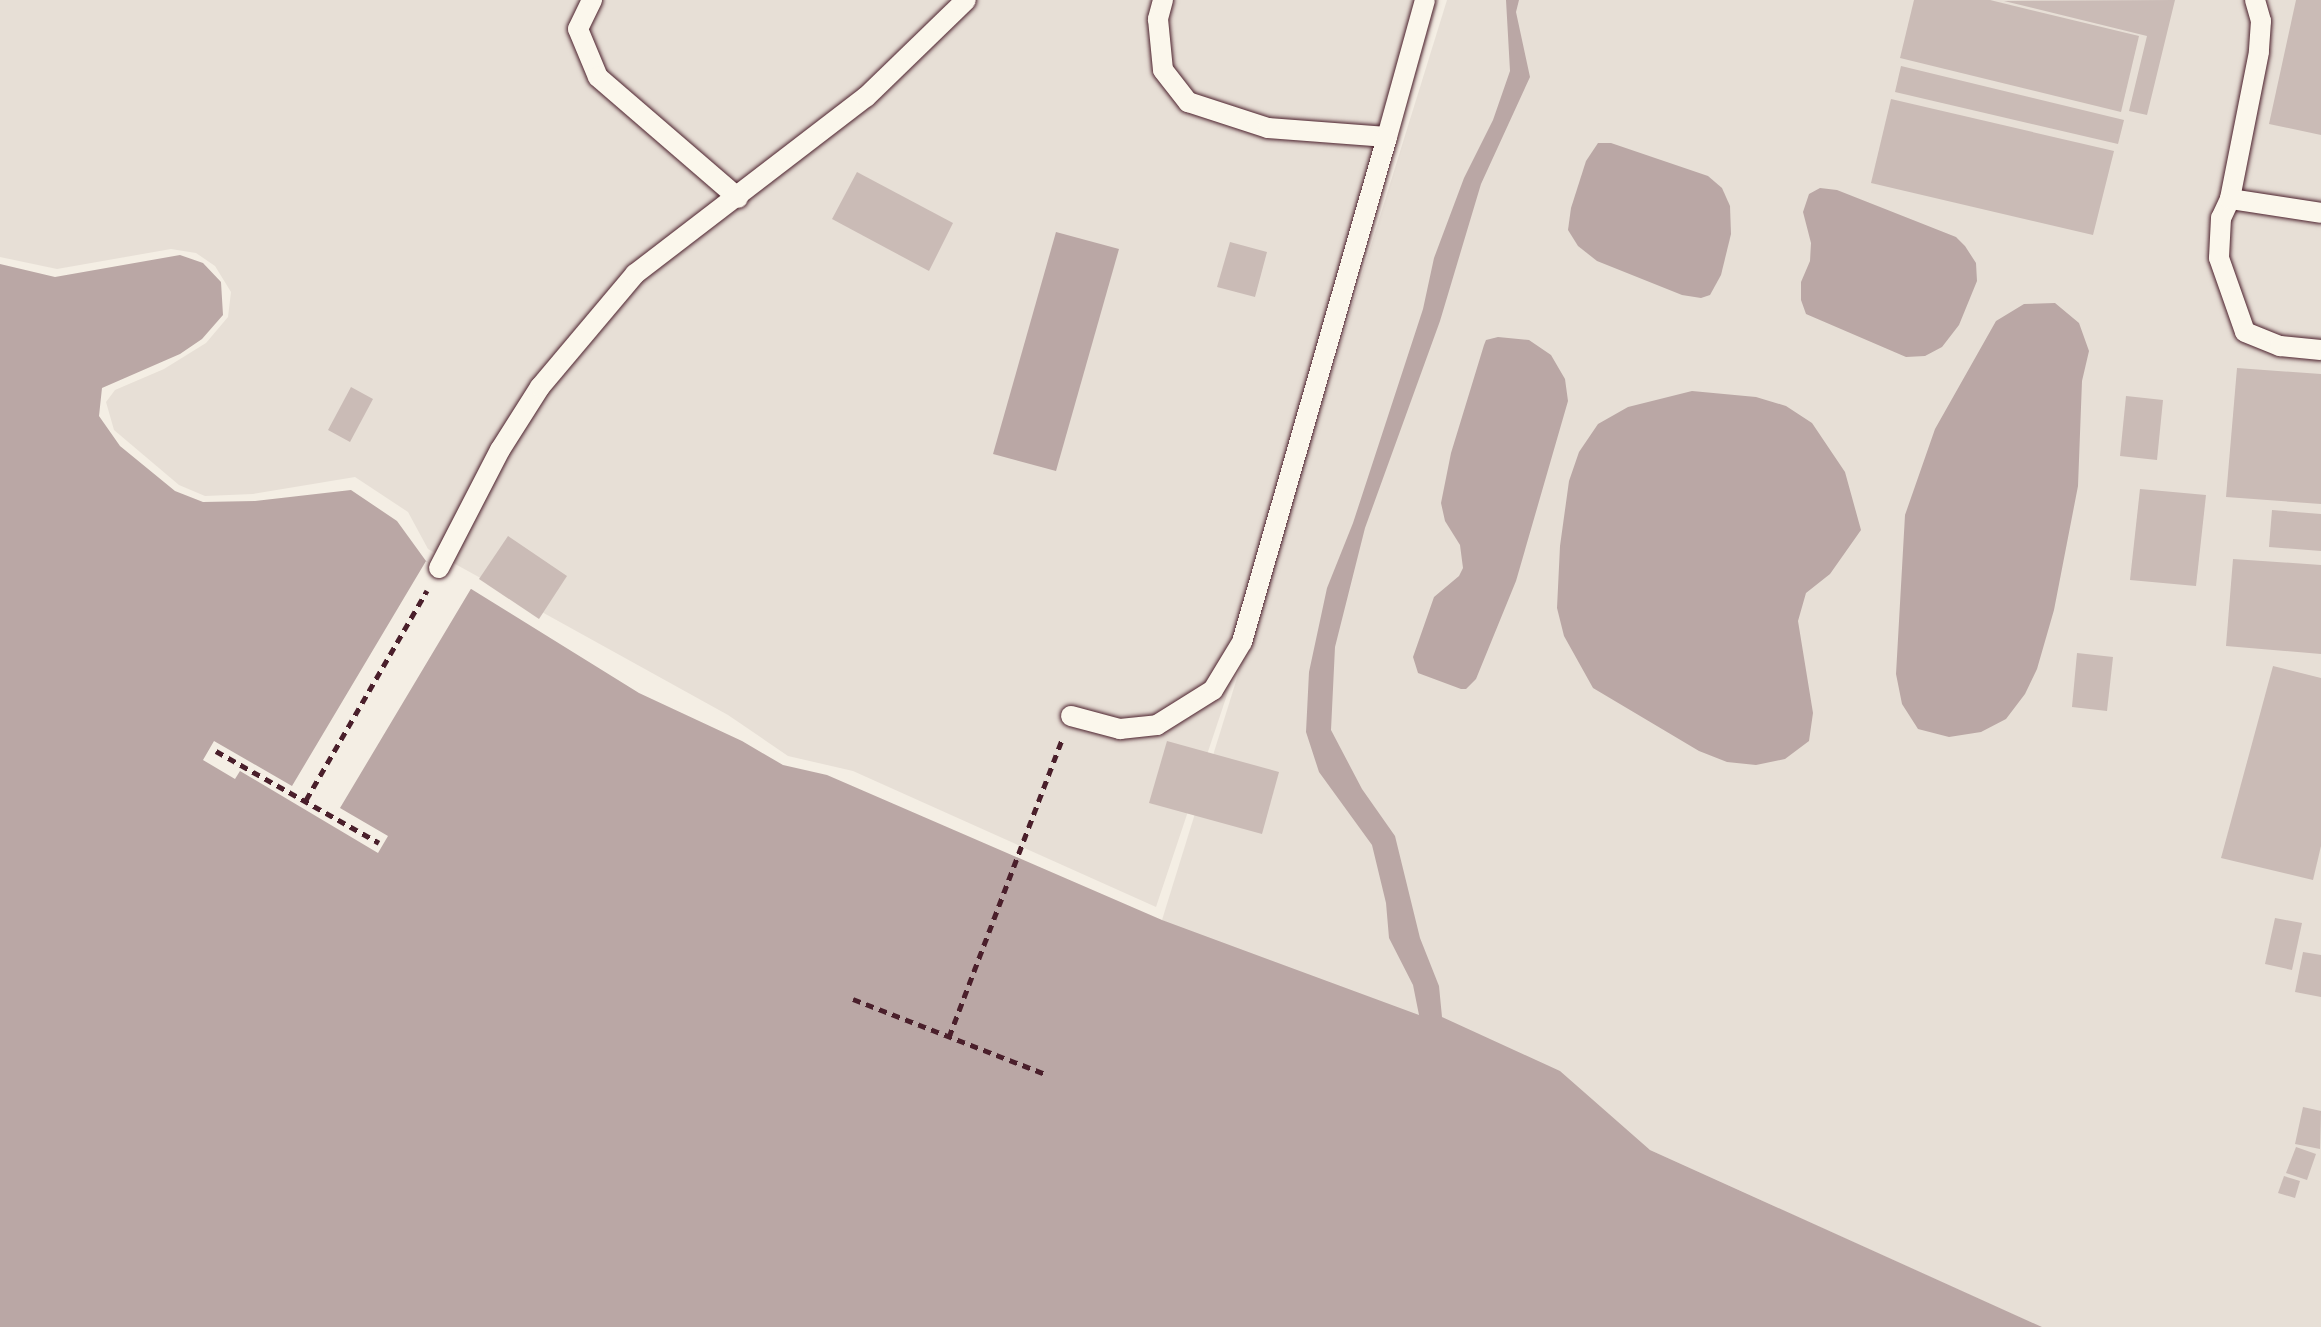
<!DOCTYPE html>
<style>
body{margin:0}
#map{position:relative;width:2321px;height:1327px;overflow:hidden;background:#f4eee4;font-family:"Comic Neue",sans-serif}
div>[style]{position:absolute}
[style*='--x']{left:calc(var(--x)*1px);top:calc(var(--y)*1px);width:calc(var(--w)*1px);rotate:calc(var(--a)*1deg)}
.built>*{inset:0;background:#e7dfd6}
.water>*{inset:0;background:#baa7a5}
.pier>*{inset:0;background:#f4eee4}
.building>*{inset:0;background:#cabbb6}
.path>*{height:5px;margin-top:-2.5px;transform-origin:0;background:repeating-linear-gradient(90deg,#4a1f2b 0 8px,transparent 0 14px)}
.roads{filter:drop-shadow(0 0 2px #4a1f2b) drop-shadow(0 0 2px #4a1f2b)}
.lane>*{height:20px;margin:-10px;padding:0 10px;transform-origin:10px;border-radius:10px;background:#fbf7ec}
span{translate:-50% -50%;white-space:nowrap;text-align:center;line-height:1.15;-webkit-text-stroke:6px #fbf7ec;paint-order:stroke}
</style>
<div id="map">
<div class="built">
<div style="clip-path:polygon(0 0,1439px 0,1234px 674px,1156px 907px,853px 771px,788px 756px,728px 715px,428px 549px,408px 512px,355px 477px,253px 494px,205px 496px,179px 485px,114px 430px,106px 402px,115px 390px,164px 369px,206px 343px,228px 317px,231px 292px,215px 266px,196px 253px,171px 249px,57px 269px,0 257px)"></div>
<div style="clip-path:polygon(1447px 0,2321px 0,2321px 1327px,2041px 1327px,1650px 1150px,1162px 920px)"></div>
</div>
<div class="water">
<div style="clip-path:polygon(1506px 0,1519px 0,1516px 12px,1530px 77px,1481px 184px,1440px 321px,1365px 528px,1335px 647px,1331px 730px,1362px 789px,1395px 836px,1420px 938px,1439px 986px,1442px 1017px,1560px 1071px,1650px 1150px,2042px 1327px,0 1327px,0 264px,55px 277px,180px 255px,203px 263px,221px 282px,223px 315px,202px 339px,180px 354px,102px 388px,99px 416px,120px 446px,175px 491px,203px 502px,255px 501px,351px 490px,397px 521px,426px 561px,639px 693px,742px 741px,783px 765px,827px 775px,1162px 920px,1419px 1015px,1413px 985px,1389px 938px,1386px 903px,1372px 845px,1319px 772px,1306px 732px,1309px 672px,1327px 588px,1353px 523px,1423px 309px,1434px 258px,1464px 178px,1493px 120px,1510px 71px)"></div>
<div style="clip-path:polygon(1598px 143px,1611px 143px,1708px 176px,1722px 188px,1730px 206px,1731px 234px,1721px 275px,1710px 295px,1701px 298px,1682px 295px,1597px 261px,1578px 246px,1568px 230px,1571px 208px,1586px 161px)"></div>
<div style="clip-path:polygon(1820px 188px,1837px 190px,1956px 237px,1965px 246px,1976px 263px,1977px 281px,1959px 325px,1942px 347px,1925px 356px,1906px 357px,1806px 314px,1801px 300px,1801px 282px,1810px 261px,1811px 243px,1803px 212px,1809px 194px)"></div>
<div style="clip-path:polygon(1056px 232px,1119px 249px,1056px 471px,993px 454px)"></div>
<div style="clip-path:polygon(2055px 303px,2079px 323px,2089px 351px,2082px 381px,2078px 486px,2054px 610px,2037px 669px,2025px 694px,2006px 719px,1981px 732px,1949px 737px,1918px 729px,1902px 704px,1896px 674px,1905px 515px,1935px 429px,1996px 321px,2024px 304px)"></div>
<div style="clip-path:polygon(1498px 337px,1529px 340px,1551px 355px,1565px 379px,1568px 401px,1516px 581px,1476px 679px,1466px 689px,1461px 689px,1418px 673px,1413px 657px,1434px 597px,1459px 576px,1463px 568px,1460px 545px,1445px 521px,1441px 503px,1451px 453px,1484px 345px,1486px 340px)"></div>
<div style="clip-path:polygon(1692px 391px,1756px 397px,1786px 406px,1812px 423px,1845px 472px,1861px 530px,1830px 574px,1806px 593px,1798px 621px,1813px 713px,1809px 741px,1785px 759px,1756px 765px,1727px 762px,1699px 751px,1593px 688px,1564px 636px,1557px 608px,1560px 546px,1569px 481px,1579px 452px,1598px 424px,1628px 407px)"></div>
</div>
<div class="pier">
<div style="clip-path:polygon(426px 561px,472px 587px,340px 808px,388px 836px,378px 853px,240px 771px,235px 779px,203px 760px,214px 741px,292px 786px)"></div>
</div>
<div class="building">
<div style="clip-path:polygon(1914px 0,1990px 0,2139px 36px,2121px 112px,1900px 58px)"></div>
<div style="clip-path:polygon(2175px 0,2147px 115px,2129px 111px,2147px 36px,2004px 1px)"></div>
<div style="clip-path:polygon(2296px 0,2321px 0,2321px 135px,2269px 124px)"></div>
<div style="clip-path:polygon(1901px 66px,2124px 120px,2118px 144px,1895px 92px)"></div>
<div style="clip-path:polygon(1891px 99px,2114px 151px,2093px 235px,1871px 183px)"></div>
<div style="clip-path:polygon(857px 172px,953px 223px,929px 271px,832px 219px)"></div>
<div style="clip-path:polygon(1230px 242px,1267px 252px,1255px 297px,1217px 287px)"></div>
<div style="clip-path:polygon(2237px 368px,2321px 374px,2321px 504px,2226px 497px)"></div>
<div style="clip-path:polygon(351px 387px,373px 399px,350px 442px,328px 430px)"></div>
<div style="clip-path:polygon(2126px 396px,2163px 400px,2157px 460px,2120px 456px)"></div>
<div style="clip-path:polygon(2140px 489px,2206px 495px,2196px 586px,2130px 580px)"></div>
<div style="clip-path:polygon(2272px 510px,2321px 514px,2321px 551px,2269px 547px)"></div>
<div style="clip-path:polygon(508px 536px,567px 576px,539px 619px,479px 579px)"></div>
<div style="clip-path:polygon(2233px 559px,2321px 565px,2321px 654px,2226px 646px)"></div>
<div style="clip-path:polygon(2077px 653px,2113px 657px,2107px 711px,2072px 707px)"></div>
<div style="clip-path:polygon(2273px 666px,2321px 678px,2321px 846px,2313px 880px,2221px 858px)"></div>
<div style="clip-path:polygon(1167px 741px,1279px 772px,1262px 834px,1149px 803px)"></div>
<div style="clip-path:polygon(2275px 918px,2302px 923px,2292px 970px,2265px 964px)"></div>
<div style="clip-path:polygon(2303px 952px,2321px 955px,2321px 997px,2295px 992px)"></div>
<div style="clip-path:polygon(2303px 1107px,2321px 1111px,2320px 1149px,2295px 1144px)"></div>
<div style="clip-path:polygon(2296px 1147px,2316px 1154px,2307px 1180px,2286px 1173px)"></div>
<div style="clip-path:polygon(2284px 1176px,2300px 1181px,2295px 1198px,2278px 1193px)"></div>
</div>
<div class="path">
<div style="--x:216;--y:751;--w:187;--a:29.4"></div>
<div style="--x:306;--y:800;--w:242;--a:-60"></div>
<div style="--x:853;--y:999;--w:206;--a:21.3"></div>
<div style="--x:949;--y:1037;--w:319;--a:-69.2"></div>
</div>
<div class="roads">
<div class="lane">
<div style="--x:592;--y:0;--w:32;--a:116"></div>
<div style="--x:578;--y:29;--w:52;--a:67.4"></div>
<div style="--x:598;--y:77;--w:185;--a:40.8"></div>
<div style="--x:1163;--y:0;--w:20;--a:105"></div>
<div style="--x:1158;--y:19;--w:51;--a:84.4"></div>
<div style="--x:1163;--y:70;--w:41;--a:52"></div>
<div style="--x:1188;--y:102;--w:84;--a:18"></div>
<div style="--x:1268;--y:128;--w:119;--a:4.3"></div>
<div style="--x:1387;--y:137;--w:142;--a:-74.5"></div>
<div style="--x:2255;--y:0;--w:22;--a:74"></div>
<div style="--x:2261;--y:21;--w:31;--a:94"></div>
<div style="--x:2259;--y:52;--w:150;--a:101.2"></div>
<div style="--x:2230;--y:199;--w:21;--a:115"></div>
<div style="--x:2221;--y:218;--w:40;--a:92.9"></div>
<div style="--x:2219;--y:258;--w:78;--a:70.6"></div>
<div style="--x:2245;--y:332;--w:38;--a:22"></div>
<div style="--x:2280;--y:346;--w:41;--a:5.6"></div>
<div style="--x:2230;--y:199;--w:92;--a:8.7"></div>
<div style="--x:439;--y:568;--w:133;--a:-62.7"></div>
<div style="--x:500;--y:450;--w:75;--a:-57.6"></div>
<div style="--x:540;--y:387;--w:148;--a:-49.9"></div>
<div style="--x:635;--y:274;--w:291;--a:-37.5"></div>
<div style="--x:866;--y:97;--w:139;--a:-44.1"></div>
<div style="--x:1071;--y:716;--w:51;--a:14.9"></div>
<div style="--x:1120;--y:729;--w:37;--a:-6"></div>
<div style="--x:1157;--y:725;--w:66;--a:-32"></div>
<div style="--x:1213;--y:690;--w:56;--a:-58.9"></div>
<div style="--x:1242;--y:642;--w:525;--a:-73.98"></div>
</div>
</div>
</div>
